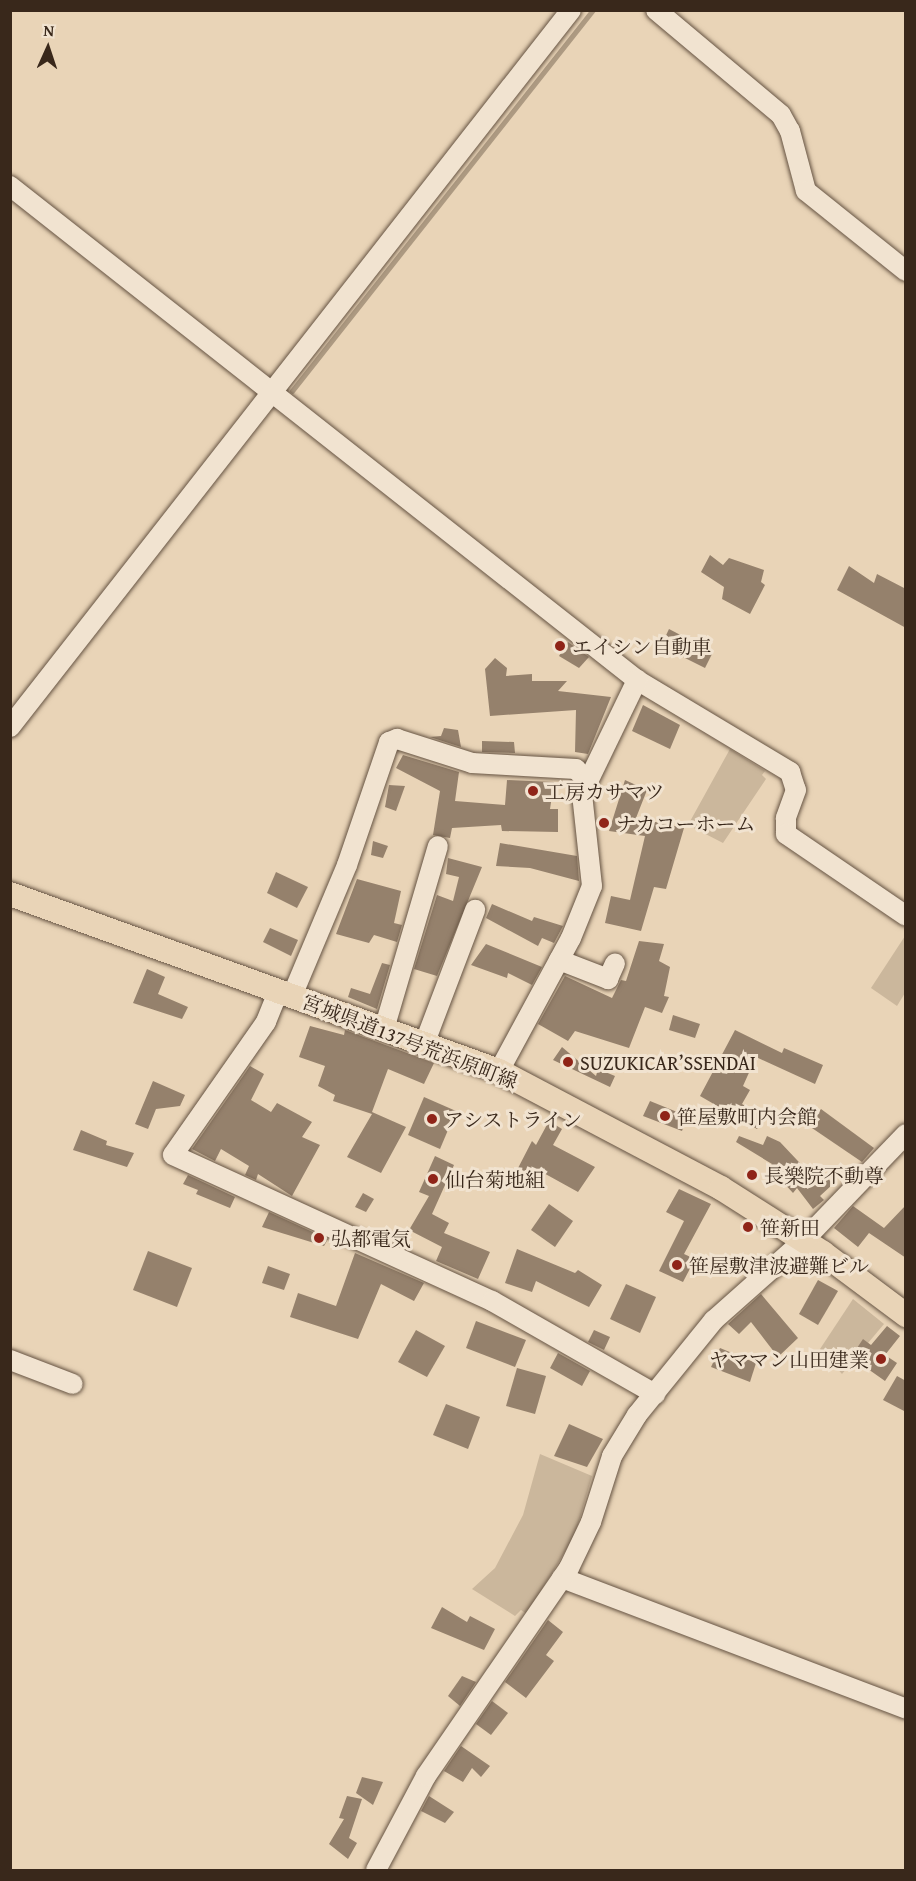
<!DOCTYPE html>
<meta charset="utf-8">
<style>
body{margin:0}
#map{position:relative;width:916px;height:1881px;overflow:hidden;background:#e9d4b7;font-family:"Gentium Book Plus","Noto Serif JP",serif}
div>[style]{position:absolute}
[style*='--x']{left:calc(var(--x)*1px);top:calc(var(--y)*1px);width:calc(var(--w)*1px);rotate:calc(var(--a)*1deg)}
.green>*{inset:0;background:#cbb79c}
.stream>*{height:4.5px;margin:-2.25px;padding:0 2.25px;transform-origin:2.25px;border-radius:2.25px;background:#ad9a82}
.building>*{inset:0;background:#95816c}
.roads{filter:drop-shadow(0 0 2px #655342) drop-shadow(0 0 2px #655342)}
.minor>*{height:20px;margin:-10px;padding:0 10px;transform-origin:10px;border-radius:10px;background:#f1e3d0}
.major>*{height:24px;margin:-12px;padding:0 12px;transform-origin:12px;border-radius:12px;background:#e9d4b7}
.dots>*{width:16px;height:16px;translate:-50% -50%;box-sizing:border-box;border:3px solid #f1e3d0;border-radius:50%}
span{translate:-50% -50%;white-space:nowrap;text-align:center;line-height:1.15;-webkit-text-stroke:6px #f1e3d0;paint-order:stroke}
.poi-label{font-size:20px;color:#39281b}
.left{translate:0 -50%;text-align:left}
.right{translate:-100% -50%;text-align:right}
.street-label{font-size:20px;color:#39281b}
.frame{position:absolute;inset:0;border:12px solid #39281b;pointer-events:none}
.north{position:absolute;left:18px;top:18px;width:60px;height:60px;-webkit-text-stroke:4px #f1e3d0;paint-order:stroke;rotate:3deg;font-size:16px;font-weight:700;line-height:24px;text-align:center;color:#39281b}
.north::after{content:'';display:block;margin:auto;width:21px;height:27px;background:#39281b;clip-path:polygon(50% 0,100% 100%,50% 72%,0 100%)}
</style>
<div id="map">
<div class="green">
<div style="clip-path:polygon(730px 749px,765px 771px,762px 775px,766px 779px,723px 843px,688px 825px)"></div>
<div style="clip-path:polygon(905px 936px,905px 993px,897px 1006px,871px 988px)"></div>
<div style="clip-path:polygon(853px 1299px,884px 1324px,842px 1374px,820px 1349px)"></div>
<div style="clip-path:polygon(540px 1454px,592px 1476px,575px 1535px,527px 1614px,521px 1610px,515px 1616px,472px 1589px,495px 1568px,523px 1515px)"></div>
</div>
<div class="stream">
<div style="--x:292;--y:391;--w:486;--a:-51.7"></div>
</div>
<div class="building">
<div style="clip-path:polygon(710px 555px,723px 565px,729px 558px,764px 570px,761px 582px,765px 585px,750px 614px,722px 599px,724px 587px,701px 572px)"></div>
<div style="clip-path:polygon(849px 566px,874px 583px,877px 574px,906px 589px,906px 628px,837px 590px)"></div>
<div style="clip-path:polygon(669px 629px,713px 652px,705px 668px,661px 646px)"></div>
<div style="clip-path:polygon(568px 642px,589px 657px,579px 668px,559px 656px)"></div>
<div style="clip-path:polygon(495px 658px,507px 668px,506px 676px,532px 674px,532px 681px,567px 681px,558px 691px,611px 697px,588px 754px,575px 752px,576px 710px,490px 716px,485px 669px)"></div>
<div style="clip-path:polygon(643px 705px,680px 725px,670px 749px,632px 731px)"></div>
<div style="clip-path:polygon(444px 728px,458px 730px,461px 747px,430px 737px,441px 736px)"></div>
<div style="clip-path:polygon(482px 741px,514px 742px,515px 753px,482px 752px)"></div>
<div style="clip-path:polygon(403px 755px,459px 772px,455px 801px,505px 805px,507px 780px,554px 782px,550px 809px,558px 809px,558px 832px,502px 831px,501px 825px,452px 828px,450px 838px,433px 835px,440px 791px,396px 768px)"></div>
<div style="clip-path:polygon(625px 780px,647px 790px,636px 818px,684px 828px,666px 889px,654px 887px,641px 931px,605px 923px,611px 896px,630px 900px,645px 836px,609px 831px)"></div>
<div style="clip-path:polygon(389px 785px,405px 786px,396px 811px,385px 807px)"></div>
<div style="clip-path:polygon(373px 841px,388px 846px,383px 858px,371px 855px)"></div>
<div style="clip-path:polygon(500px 843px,577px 856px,579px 881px,530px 868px,496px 866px)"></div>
<div style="clip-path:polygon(448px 858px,482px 867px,437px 976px,414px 969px,437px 895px,453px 901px,459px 877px,446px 874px)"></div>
<div style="clip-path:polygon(276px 872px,308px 887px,297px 908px,267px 893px)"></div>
<div style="clip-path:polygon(357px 879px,401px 891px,394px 923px,402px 925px,397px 942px,374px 935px,369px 943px,336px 934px)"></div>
<div style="clip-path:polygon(492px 904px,532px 921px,534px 917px,563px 926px,554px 943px,542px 938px,538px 946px,486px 918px)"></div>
<div style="clip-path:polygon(270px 928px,298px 940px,291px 956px,263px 942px)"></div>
<div style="clip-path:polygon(639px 941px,664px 944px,659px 961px,670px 967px,664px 996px,669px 997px,662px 1013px,645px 1007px,629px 1048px,575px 1031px,568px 1041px,538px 1024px,565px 976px,612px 998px,621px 980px,626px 981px)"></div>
<div style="clip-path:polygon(486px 944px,542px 967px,532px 985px,508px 973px,507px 978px,471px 965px)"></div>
<div style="clip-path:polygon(382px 963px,390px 965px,377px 1009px,348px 997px,351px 988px,370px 994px)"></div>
<div style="clip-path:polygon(147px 969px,165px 977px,158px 994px,188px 1007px,182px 1019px,133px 1003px)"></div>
<div style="clip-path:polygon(673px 1015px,700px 1024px,695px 1038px,669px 1030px)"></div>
<div style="clip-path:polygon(310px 1026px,344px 1035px,345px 1030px,434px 1063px,424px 1084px,388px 1069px,372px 1112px,406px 1127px,381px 1173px,347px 1157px,372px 1114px,333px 1101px,335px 1095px,318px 1086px,325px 1066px,299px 1057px)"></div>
<div style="clip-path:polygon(735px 1030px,782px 1053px,784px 1048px,823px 1065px,815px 1084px,756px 1057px,743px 1086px,750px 1090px,742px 1104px,764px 1117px,757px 1129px,700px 1096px)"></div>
<div style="clip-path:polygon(562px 1047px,596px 1076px,598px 1069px,615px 1076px,610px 1087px,553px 1060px)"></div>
<div style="clip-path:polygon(250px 1066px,264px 1074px,251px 1100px,271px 1112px,277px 1103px,312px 1122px,302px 1137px,320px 1145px,292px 1196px,258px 1174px,256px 1180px,245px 1175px,249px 1166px,221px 1149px,215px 1161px,192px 1149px)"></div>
<div style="clip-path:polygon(153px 1081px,185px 1095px,180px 1106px,156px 1109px,148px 1129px,135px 1124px)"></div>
<div style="clip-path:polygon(424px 1097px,456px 1111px,440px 1149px,408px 1135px)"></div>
<div style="clip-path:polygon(650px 1101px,687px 1116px,682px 1131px,643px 1116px)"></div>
<div style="clip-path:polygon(821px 1109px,874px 1148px,862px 1162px,809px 1126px)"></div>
<div style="clip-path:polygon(549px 1121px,562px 1129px,553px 1145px,595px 1167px,578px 1192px,540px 1171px,533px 1183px,516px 1172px,532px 1141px,536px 1145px)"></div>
<div style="clip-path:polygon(81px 1130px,107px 1141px,106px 1145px,134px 1153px,127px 1167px,73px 1150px)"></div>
<div style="clip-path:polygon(739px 1136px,763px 1145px,767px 1136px,780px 1142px,813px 1177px,820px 1170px,833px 1184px,820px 1196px,824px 1200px,813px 1209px,797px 1188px,793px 1193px,769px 1167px,772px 1164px,736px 1142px)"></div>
<div style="clip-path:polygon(435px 1156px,454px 1165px,432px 1214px,449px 1223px,444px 1233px,490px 1252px,478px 1279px,436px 1261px,442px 1247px,409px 1230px,429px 1196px,419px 1192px)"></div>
<div style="clip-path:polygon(188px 1175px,235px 1197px,230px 1208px,196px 1194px,198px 1190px,183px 1184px)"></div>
<div style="clip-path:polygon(679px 1189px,711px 1204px,684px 1254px,695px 1259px,683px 1282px,659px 1271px,684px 1221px,666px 1212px)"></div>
<div style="clip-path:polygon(363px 1193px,374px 1199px,366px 1212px,355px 1207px)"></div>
<div style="clip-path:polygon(549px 1204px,573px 1221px,555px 1247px,531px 1230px)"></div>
<div style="clip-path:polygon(906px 1205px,906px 1258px,869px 1233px,858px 1247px,834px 1228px,853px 1206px,884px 1228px)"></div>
<div style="clip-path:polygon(269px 1212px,328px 1239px,324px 1246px,262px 1227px)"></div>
<div style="clip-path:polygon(517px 1249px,575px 1273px,578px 1270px,602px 1285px,589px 1307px,536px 1281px,532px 1292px,505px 1283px)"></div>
<div style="clip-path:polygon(148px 1251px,192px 1268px,177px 1307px,133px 1290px)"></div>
<div style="clip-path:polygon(355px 1253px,424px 1283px,414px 1301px,381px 1284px,358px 1339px,290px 1317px,298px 1293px,336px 1306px)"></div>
<div style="clip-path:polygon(268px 1266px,290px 1274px,284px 1290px,262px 1283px)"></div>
<div style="clip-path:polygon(818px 1280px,838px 1291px,818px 1325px,799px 1314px)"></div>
<div style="clip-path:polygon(626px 1284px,656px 1297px,640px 1333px,610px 1319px)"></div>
<div style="clip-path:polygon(761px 1294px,798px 1338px,778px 1357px,751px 1322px,739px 1334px,728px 1324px)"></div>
<div style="clip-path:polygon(476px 1321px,526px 1340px,515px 1367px,466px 1348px)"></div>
<div style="clip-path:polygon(887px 1326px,900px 1336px,885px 1355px,897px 1363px,885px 1381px,851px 1357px,863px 1339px,871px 1345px)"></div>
<div style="clip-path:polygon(416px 1330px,445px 1346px,427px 1377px,398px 1362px)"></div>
<div style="clip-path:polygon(594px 1330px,610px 1337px,604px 1350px,588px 1342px)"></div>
<div style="clip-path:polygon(720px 1348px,756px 1363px,750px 1382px,711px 1367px)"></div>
<div style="clip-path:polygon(558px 1353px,590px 1371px,582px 1386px,550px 1368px)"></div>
<div style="clip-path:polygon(517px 1368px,546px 1376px,535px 1414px,506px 1406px)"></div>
<div style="clip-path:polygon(897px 1376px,906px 1381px,906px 1412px,883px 1400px)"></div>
<div style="clip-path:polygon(446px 1404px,480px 1417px,468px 1449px,433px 1435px)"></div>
<div style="clip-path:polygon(569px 1424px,603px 1439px,587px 1467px,554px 1456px)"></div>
<div style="clip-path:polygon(442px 1607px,467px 1622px,470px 1616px,495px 1629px,484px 1650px,431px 1628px)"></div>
<div style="clip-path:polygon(548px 1620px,563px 1632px,546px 1655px,554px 1661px,526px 1698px,505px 1682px)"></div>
<div style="clip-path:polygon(462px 1676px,476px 1682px,460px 1706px,448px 1696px)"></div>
<div style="clip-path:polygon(492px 1701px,508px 1713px,491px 1735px,476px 1724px)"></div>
<div style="clip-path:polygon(461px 1746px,490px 1766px,481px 1777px,472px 1768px,463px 1782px,444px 1771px)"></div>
<div style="clip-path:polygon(362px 1777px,383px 1782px,373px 1805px,356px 1793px)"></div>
<div style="clip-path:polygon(347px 1796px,362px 1799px,349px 1838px,357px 1843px,348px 1859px,329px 1844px,344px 1819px,339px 1818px)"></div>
<div style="clip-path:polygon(429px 1796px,454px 1812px,445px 1823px,421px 1811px)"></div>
</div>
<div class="roads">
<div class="minor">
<div style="--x:656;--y:10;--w:163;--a:40"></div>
<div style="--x:781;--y:115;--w:18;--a:61"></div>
<div style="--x:790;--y:131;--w:62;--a:75.1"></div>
<div style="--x:806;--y:191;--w:128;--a:38.7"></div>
<div style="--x:10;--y:186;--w:798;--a:38.23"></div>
<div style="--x:637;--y:680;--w:179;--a:31"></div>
<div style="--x:790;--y:772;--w:19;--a:72"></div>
<div style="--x:796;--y:790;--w:30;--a:110"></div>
<div style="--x:786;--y:818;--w:16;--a:90"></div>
<div style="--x:786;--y:834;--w:145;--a:34.3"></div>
<div style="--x:10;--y:727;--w:910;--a:-51.96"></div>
<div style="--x:559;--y:960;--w:53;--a:21.2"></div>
<div style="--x:608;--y:979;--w:17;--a:-66"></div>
<div style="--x:278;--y:992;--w:32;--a:112"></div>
<div style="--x:266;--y:1022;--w:162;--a:125"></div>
<div style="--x:173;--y:1155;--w:351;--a:24.6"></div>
<div style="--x:492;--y:1301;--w:188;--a:29.7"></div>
<div style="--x:292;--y:996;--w:142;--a:-67.2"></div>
<div style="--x:347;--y:865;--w:130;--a:-71.1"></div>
<div style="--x:389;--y:742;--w:9;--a:-21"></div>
<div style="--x:397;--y:739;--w:79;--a:17.7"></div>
<div style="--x:472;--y:763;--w:104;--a:3.3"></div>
<div style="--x:576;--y:769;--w:16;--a:47"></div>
<div style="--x:387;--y:1019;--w:180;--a:-73.6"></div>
<div style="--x:428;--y:1034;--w:133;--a:-69.2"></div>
<div style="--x:499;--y:1071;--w:151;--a:-61.6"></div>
<div style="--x:571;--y:938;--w:56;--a:-68"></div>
<div style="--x:592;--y:886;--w:93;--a:-96.2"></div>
<div style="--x:582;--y:794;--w:127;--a:-64.2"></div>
<div style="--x:10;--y:1360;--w:67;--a:20.9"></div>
<div style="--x:562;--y:1578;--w:368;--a:20.8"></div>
<div style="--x:376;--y:1870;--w:106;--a:-62"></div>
<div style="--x:426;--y:1776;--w:252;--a:-55.5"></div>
<div style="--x:569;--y:1568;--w:51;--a:-64.4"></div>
<div style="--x:591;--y:1522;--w:69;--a:-72.3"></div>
<div style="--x:612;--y:1456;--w:48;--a:-58.6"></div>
<div style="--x:637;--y:1415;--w:122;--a:-51"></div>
<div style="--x:714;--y:1320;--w:120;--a:-41.6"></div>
<div style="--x:804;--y:1240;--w:147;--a:-46.1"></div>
</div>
<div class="major">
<div style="--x:10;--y:894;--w:520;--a:19.9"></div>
<div style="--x:499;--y:1071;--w:251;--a:27.8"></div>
<div style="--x:721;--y:1188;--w:121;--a:32.5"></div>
<div style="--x:823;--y:1253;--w:104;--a:36.8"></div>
</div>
</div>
<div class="dots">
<div style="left:560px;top:646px;background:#8f2418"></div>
<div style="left:533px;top:791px;background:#8f2418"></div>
<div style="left:604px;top:823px;background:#8f2418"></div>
<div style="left:568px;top:1062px;background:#8f2418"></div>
<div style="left:665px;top:1116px;background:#8f2418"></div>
<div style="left:432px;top:1119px;background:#8f2418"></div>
<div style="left:752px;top:1175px;background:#8f2418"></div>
<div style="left:433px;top:1179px;background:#8f2418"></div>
<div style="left:748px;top:1227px;background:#8f2418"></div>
<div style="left:319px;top:1238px;background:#8f2418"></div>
<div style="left:677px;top:1265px;background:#8f2418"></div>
<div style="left:881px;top:1359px;background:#8f2418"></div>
</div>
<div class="poi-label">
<span class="left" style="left:572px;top:646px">エイシン自動車</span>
<span class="left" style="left:545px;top:791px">工房カサマツ</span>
<span class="left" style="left:616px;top:823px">ナカコーホーム</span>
<span class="left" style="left:580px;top:1062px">SUZUKICAR’SSENDAI</span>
<span class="left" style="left:677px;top:1116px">笹屋敷町内会館</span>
<span class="left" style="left:444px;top:1119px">アシストライン</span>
<span class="left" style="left:764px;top:1175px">長樂院不動尊</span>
<span class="left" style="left:445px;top:1179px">仙台菊地組</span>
<span class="left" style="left:760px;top:1227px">笹新田</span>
<span class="left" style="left:331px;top:1238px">弘都電気</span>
<span class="left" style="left:689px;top:1265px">笹屋敷津波避難ビル</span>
<span class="right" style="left:869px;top:1359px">ヤママン山田建業</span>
</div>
<div class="street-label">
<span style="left:410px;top:1041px;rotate:21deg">宮城県道137号荒浜原町線</span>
</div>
<div class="frame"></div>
<div class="north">N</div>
</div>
